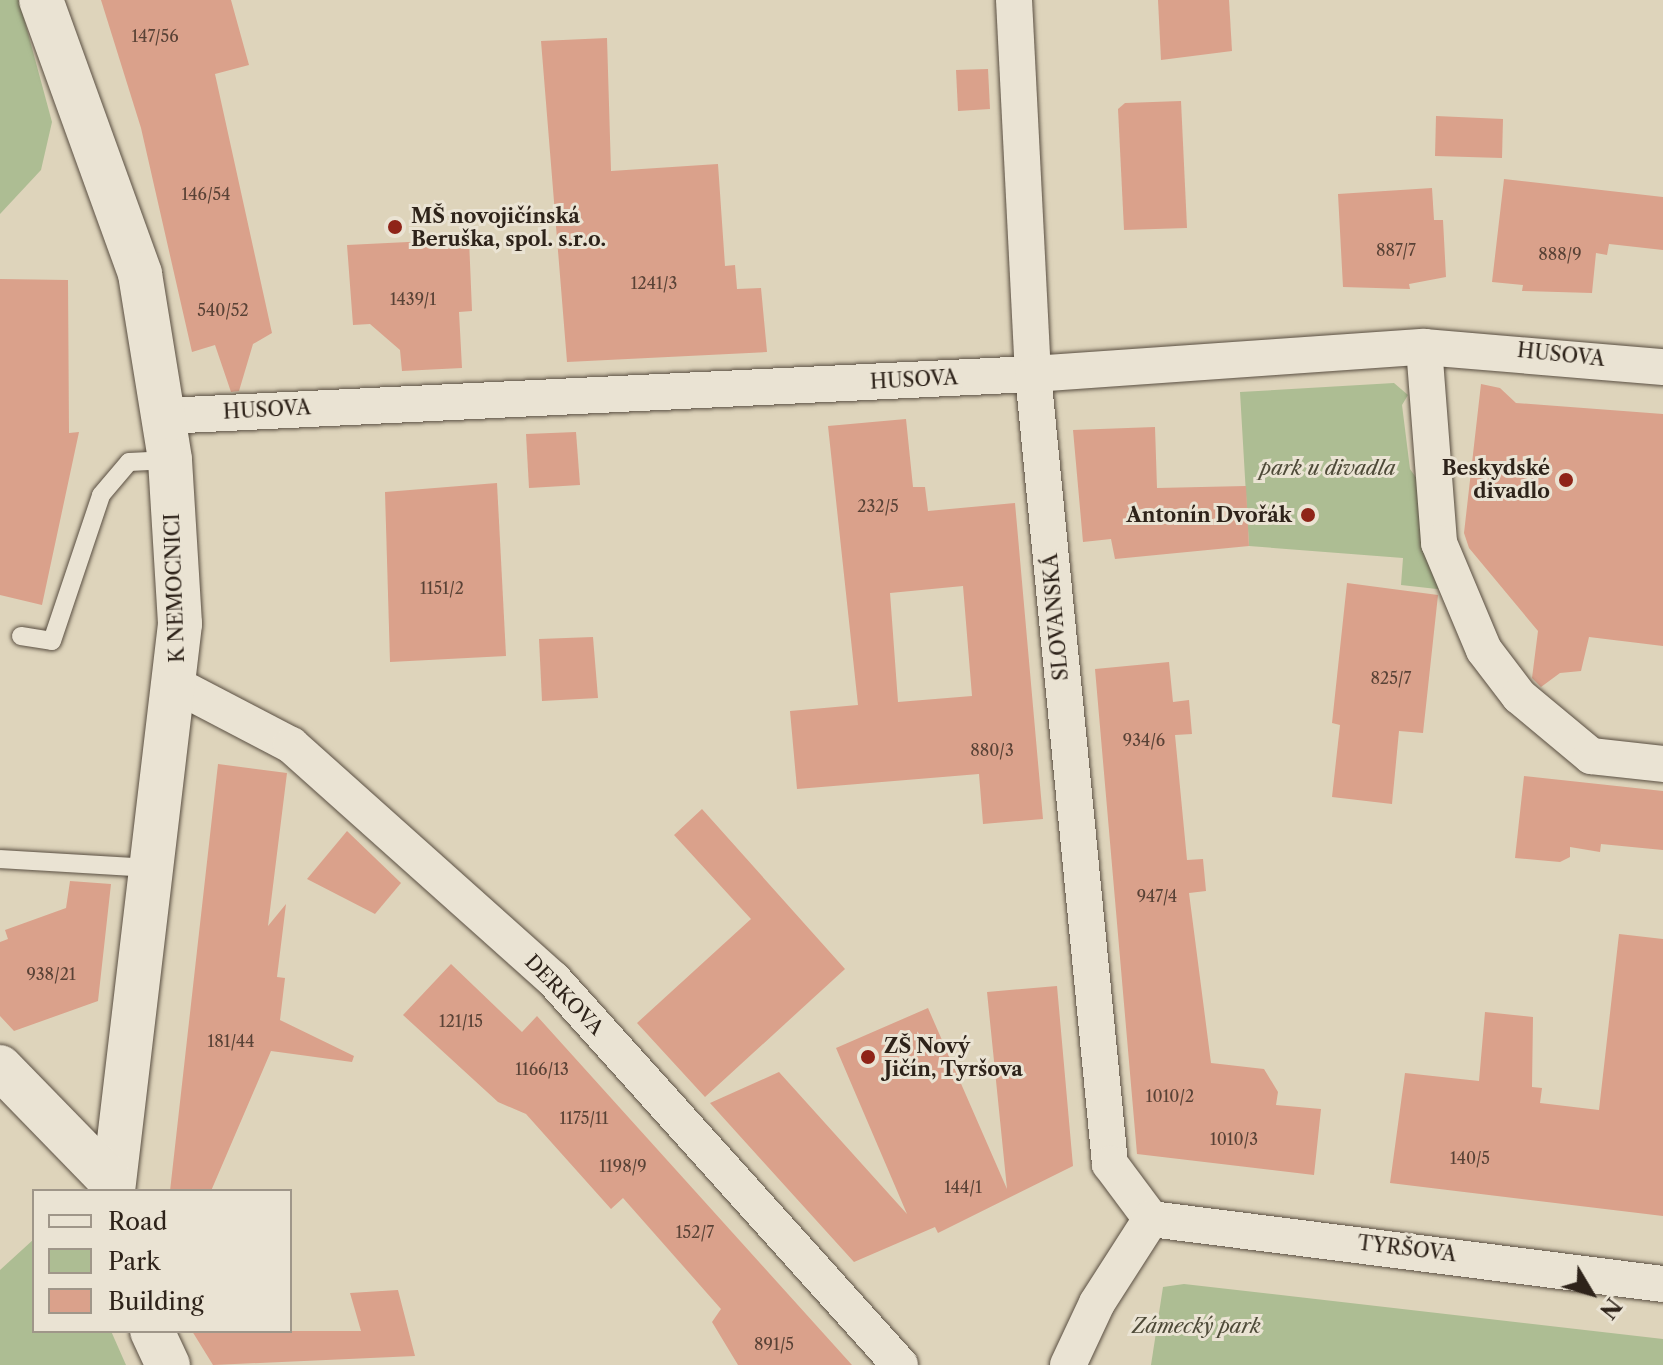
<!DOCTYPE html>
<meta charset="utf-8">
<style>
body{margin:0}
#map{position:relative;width:1663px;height:1365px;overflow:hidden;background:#ded4bb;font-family:"Libre Caslon Text",serif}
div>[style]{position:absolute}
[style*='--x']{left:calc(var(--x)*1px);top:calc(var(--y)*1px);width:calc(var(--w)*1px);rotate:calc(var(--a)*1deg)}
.green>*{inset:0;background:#adbd93}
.building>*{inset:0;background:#daa18b}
.roads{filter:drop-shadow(0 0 2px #5a4f42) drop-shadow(0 0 2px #5a4f42)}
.service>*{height:18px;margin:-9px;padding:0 9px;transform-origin:9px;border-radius:9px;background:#eae3d3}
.minor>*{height:36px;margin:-18px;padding:0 18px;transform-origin:18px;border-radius:18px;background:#eae3d3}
.tertiary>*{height:44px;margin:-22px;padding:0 22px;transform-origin:22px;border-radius:22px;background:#eae3d3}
.dots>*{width:22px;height:22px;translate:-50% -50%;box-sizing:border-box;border:4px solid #eae3d3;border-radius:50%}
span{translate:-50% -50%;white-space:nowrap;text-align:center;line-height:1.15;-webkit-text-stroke:6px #eae3d3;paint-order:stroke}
.number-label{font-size:16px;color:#594236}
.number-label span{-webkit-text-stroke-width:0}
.poi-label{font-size:20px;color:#2e231a;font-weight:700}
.left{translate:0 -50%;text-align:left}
.right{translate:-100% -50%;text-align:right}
.street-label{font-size:20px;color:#2e231a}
.park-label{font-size:20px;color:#4e4a38;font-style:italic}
.legend{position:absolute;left:32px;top:1189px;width:260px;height:144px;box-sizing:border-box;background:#eae3d3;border:2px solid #9f9689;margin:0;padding:10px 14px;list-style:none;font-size:24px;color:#2e231a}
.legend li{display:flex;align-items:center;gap:16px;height:40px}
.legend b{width:40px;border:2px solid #9f9689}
.north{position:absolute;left:1551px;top:1253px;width:80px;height:80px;-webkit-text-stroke:6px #eae3d3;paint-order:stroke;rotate:128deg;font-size:22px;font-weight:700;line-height:32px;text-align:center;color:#2e231a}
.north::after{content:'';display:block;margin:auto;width:28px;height:36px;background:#2e231a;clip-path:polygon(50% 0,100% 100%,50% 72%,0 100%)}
</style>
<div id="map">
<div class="green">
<div style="clip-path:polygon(0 0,19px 0,52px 122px,41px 170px,0 214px)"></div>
<div style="clip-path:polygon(1394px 383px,1408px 395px,1402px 405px,1410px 469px,1424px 489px,1446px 590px,1401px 585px,1403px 558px,1249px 546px,1240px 392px)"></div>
<div style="clip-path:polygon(34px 1239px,34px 1331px,111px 1331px,126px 1365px,0 1365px,0 1270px)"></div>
<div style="clip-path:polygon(1184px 1284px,1663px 1339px,1663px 1365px,1151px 1365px,1163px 1287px)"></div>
</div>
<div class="building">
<div style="clip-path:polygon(101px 0,231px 0,249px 65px,215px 74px,272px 333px,253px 344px,239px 391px,231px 392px,215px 345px,192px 352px,141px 128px)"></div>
<div style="clip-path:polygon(1158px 0,1229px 0,1232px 51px,1161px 60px)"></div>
<div style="clip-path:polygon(607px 38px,611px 171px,718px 164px,725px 266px,735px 265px,737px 289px,761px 288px,767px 352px,567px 362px,541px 41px)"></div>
<div style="clip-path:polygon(988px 69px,990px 109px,958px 111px,956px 70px)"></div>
<div style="clip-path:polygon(1181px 101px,1187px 228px,1124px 230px,1118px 109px,1125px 103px)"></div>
<div style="clip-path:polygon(1436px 116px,1503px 119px,1502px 158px,1435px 156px)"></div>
<div style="clip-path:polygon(1504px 179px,1663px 197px,1663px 250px,1609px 244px,1607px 255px,1596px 253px,1592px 293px,1522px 291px,1523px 285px,1492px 282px)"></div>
<div style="clip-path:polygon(1432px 188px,1434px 220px,1443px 220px,1446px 277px,1409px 284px,1410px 289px,1343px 287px,1338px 194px)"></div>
<div style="clip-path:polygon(469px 239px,472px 311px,459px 312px,462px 368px,402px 371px,400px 350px,370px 324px,353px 325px,347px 245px)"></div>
<div style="clip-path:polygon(0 279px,68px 280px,69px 433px,79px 432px,42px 605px,0 595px)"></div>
<div style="clip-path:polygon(1481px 384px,1500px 388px,1516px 403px,1663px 414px,1663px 646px,1589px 637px,1581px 671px,1560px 673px,1541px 687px,1532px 678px,1538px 631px,1469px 548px,1464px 533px)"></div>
<div style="clip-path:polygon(evenodd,906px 419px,913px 487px,925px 487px,928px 511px,1015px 503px,1043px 819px,983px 824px,979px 774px,797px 789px,790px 711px,858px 705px,828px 426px,906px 419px,963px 586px,972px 696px,898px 702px,890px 593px,963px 586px)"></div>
<div style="clip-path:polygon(1155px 427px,1157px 488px,1246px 486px,1249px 546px,1115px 559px,1111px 539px,1083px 542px,1073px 430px)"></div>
<div style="clip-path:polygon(576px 432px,580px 485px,529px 488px,526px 434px)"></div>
<div style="clip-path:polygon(497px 483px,506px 656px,390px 662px,385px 492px)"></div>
<div style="clip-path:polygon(1347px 583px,1438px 595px,1423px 733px,1399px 731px,1392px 804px,1332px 797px,1340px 725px,1332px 723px)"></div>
<div style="clip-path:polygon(593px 637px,598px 698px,542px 701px,539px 639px)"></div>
<div style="clip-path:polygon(1169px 662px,1173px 702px,1189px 700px,1192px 734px,1175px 735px,1187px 860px,1203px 859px,1206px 891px,1189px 893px,1211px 1063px,1264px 1069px,1278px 1092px,1276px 1105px,1321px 1109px,1314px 1175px,1137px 1154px,1095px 669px)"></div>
<div style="clip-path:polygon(218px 764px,287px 773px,268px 926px,286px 904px,277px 977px,285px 978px,280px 1020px,354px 1056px,352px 1062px,271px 1051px,211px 1191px,170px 1191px)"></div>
<div style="clip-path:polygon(1524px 776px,1663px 791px,1663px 850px,1601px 844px,1600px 852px,1570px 847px,1570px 857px,1560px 862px,1515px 858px)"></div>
<div style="clip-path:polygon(702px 809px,845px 969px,705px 1097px,637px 1023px,751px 919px,674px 835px)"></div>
<div style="clip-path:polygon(347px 831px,401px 883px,375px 914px,307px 879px)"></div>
<div style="clip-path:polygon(70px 881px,111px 884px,98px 1001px,14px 1031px,0 1016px,0 942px,8px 939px,5px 930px,66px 908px)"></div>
<div style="clip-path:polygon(1619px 934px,1663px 939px,1663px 1216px,1390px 1183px,1405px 1073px,1479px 1081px,1485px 1012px,1533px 1017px,1532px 1087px,1542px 1088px,1540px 1103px,1599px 1110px)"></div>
<div style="clip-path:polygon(451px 964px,522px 1032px,537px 1016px,852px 1365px,738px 1365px,712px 1322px,721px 1309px,623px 1198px,611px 1209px,526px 1114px,498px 1102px,403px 1015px)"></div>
<div style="clip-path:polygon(1057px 986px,1073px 1166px,938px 1233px,935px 1227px,854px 1262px,710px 1103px,779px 1072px,907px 1214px,836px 1048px,928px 1008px,1007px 1189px,987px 992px)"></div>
<div style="clip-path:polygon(398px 1290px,415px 1356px,213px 1365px,192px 1331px,361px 1331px,350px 1293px)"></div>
</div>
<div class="roads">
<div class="service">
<div style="--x:21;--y:636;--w:31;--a:9"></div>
<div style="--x:52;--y:641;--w:154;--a:-71.4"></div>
<div style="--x:101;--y:495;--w:43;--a:-49.7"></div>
<div style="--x:129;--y:462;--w:41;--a:-2.8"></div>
<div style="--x:0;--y:859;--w:150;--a:3.4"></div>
</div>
<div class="minor">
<div style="--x:1014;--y:0;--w:374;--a:87.1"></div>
<div style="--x:1033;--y:374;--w:794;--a:84.43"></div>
<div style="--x:1110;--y:1164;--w:69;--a:53.3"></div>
<div style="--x:1424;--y:347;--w:197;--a:85.6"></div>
<div style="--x:1439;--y:543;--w:116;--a:67.2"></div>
<div style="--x:1484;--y:650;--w:58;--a:52.7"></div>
<div style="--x:1519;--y:696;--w:94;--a:39.8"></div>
<div style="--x:1591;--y:756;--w:72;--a:6.3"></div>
<div style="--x:164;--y:416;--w:870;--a:-2.77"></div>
<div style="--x:1033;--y:374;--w:392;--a:-4"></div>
<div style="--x:1424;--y:347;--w:240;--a:4.8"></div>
<div style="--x:176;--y:685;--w:130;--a:27.6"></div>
<div style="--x:291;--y:745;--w:351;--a:41.8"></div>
<div style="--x:553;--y:979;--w:519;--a:48.05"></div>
<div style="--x:1151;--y:1219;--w:516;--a:7.24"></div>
<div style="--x:1068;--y:1365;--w:68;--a:-64.9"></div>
<div style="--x:1097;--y:1303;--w:100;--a:-57.3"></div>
</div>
<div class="tertiary">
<div style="--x:41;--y:0;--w:291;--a:70.1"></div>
<div style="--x:140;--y:274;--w:188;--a:80.8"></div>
<div style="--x:170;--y:460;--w:164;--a:86.5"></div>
<div style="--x:180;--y:624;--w:571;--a:96.74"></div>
<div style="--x:0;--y:1067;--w:161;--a:45.8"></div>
<div style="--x:152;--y:1331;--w:38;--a:65"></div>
</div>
</div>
<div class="dots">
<div style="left:395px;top:227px;background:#8f2418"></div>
<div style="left:1566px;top:480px;background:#8f2418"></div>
<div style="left:1308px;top:515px;background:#8f2418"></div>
<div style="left:868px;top:1057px;background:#8f2418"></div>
</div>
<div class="number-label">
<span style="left:155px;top:36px">147/56</span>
<span style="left:206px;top:194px">146/54</span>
<span style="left:1396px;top:250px">887/7</span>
<span style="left:1560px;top:254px">888/9</span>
<span style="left:654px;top:283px">1241/3</span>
<span style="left:413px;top:299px">1439/1</span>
<span style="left:223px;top:310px">540/52</span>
<span style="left:878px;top:506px">232/5</span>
<span style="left:442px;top:588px">1151/2</span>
<span style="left:1391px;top:678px">825/7</span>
<span style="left:1144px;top:740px">934/6</span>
<span style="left:992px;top:750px">880/3</span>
<span style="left:1157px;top:896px">947/4</span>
<span style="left:51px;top:974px">938/21</span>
<span style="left:461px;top:1021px">121/15</span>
<span style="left:231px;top:1041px">181/44</span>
<span style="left:542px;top:1069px">1166/13</span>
<span style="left:1170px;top:1096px">1010/2</span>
<span style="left:584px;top:1118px">1175/11</span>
<span style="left:1234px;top:1139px">1010/3</span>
<span style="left:1470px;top:1158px">140/5</span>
<span style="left:623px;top:1166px">1198/9</span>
<span style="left:963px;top:1187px">144/1</span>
<span style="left:695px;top:1232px">152/7</span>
<span style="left:774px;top:1344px">891/5</span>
</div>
<div class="poi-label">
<span class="left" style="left:411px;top:228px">MŠ novojičínská<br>Beruška, spol. s.r.o.</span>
<span class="right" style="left:1550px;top:480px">Beskydské<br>divadlo</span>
<span class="right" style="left:1292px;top:515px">Antonín Dvořák</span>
<span class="left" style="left:884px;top:1058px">ZŠ Nový<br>Jičín, Tyršova</span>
</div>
<div class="street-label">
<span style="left:1561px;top:355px;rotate:6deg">HUSOVA</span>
<span style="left:914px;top:380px;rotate:-3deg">HUSOVA</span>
<span style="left:267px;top:410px;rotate:-3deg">HUSOVA</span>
<span style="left:175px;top:588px;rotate:-92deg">K NEMOCNICI</span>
<span style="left:1056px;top:617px;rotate:-95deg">SLOVANSKÁ</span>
<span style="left:564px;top:995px;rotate:46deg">DERKOVA</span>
<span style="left:1407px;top:1249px;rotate:7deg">TYRŠOVA</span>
</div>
<div class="park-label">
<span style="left:1328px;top:468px">park u divadla</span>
<span style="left:1196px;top:1326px">Zámecký park</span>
</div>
<ul class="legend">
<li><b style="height:10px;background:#eae3d3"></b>Road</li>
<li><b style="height:22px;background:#adbd93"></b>Park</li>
<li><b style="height:22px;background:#daa18b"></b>Building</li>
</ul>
<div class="north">N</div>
</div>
